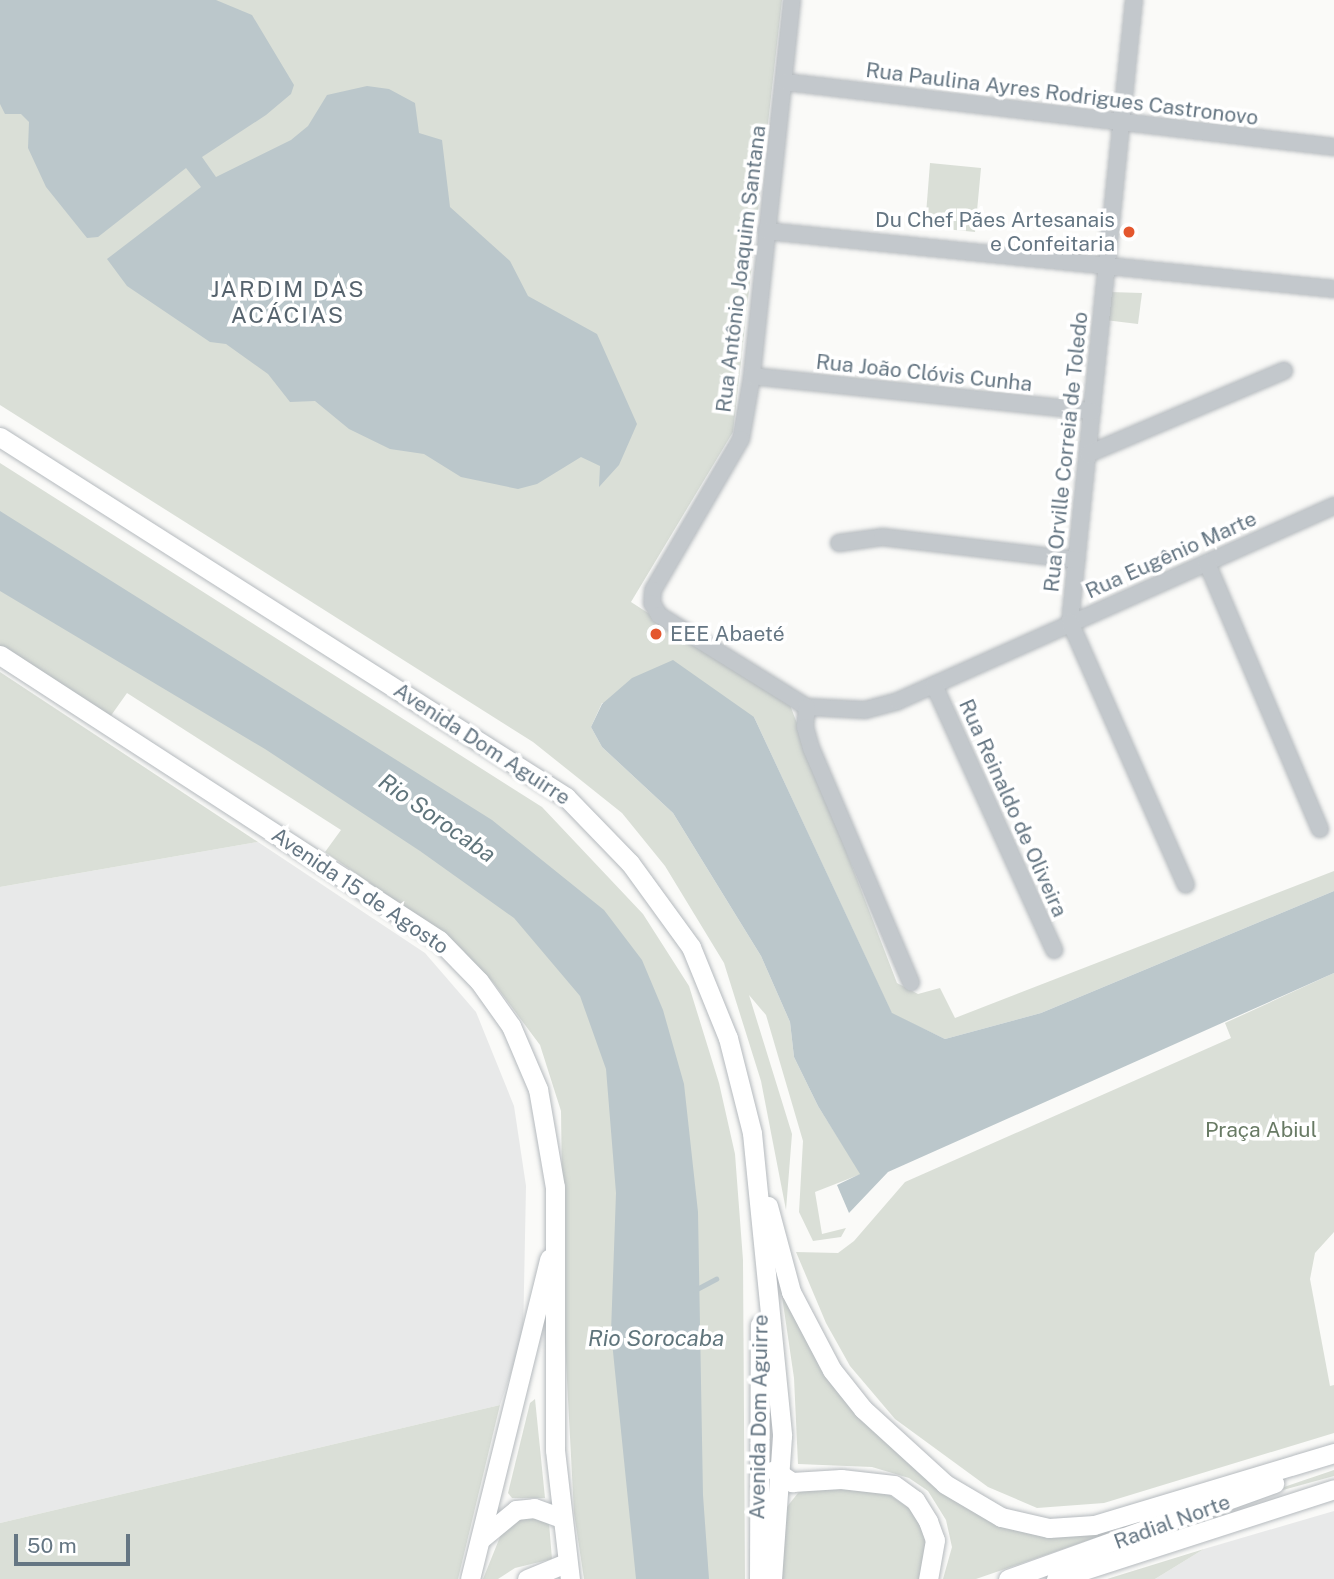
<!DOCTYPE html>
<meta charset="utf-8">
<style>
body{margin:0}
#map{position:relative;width:1334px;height:1579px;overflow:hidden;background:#fafaf8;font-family:"Public Sans",sans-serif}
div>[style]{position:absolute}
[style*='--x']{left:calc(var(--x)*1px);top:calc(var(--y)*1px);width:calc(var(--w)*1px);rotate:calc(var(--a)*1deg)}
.built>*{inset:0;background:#e8e9e9}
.green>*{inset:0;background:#dadfd7}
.water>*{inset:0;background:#bbc7cb}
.stream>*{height:4.5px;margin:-2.25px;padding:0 2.25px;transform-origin:2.25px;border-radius:2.25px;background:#bbc7cb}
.roads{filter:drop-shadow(0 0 2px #b5babe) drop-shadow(0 0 2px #b5babe)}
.minor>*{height:16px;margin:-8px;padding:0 8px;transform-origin:8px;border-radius:8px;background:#c3c8cc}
.major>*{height:19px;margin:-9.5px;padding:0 9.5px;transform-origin:9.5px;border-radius:9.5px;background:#fff}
.dots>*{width:19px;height:19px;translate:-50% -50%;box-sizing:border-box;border:4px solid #fff;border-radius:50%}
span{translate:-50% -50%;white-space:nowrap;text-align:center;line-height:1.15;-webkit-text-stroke:7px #fff;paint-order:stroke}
.street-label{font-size:21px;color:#657683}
.poi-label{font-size:21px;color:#657683}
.right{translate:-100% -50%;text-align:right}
.left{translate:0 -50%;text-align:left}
.park-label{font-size:21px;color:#687a64}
.neighbourhood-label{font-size:23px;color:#57646e;letter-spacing:2px}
.water-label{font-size:23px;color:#60757c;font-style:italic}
.scale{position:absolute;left:14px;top:1534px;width:116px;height:32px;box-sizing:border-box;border:4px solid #657683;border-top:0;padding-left:9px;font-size:21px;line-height:24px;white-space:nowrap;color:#657683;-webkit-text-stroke:5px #fff;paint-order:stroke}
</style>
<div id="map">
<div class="built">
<div style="clip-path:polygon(258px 842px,425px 953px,476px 1012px,514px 1106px,526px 1186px,523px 1338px,500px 1405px,0 1523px,0 887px)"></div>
<div style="clip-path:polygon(1334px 1511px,1334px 1579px,1155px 1579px,1204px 1549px)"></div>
</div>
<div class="green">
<div style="clip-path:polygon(0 0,782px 0,733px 432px,631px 602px,790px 705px,897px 983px,918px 994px,940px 988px,955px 1018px,1334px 871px,1334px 891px,1041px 1013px,945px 1039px,892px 1014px,754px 717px,602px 703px,591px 727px,602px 747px,673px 813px,761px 956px,790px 1022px,794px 1057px,818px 1106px,861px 1174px,815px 1192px,822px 1234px,846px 1228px,841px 1237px,813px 1241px,799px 1212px,803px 1141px,766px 1015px,749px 995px,792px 1134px,786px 1210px,761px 1081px,724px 963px,665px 866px,622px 813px,533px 742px,0 405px)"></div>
<div style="clip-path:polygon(930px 163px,981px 168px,975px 232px,925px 227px)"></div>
<div style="clip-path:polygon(1110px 292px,1142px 293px,1138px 324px,1105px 320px)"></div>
<div style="clip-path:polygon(0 463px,542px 807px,643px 914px,689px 986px,719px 1083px,735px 1154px,743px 1260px,745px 1579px,584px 1579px,574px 1513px,564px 1323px,561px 1111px,540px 1045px,493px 982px,435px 928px,325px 852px,341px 830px,127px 693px,110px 717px,0 646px)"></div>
<div style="clip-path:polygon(0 672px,258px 842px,0 887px)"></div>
<div style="clip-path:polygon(1334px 973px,1334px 1232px,1315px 1253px,1310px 1279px,1330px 1386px,1334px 1385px,1334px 1433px,1104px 1503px,1037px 1508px,988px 1487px,895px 1419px,850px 1366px,826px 1323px,796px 1252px,838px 1253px,854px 1241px,905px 1182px,1231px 1038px,1225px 1023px)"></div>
<div style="clip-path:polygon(777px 1262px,839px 1391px,992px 1521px,1036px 1535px,1069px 1536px,1190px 1505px,976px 1579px,943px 1579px,952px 1547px,946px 1520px,928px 1491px,909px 1478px,872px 1467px,798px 1464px,794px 1378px)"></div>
<div style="clip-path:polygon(535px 1399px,545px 1498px,512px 1498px,508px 1493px,530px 1403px)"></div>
<div style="clip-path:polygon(500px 1405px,458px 1579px,0 1579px,0 1523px)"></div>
<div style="clip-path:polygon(1334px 1470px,1334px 1476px,1283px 1490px,1284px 1487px)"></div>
<div style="clip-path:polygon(816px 1485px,882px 1490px,918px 1514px,929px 1554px,920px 1579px,782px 1579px,786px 1508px,798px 1493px)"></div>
<div style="clip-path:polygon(533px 1515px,549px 1523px,552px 1559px,515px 1568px,498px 1579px,483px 1579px,502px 1532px,511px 1521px)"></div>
<div style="clip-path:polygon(1204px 1549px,1155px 1579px,1107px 1579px)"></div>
</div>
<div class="water">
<div style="clip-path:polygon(0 0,216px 0,252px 15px,294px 85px,291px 94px,266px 115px,202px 157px,216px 177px,291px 140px,308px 126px,327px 95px,367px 86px,389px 89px,415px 103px,419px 133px,442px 140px,450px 207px,510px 261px,528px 296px,597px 334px,637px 424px,619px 465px,599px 487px,600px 466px,581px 457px,537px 484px,518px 489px,461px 477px,424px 454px,390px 449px,349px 429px,315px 401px,290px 402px,268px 374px,226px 344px,210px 342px,127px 286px,107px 259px,201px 187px,186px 168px,98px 237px,87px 238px,46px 187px,28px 148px,29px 122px,21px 114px,5px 114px,0 104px)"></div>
<div style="clip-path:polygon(0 511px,492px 820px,604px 910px,642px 960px,663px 1010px,684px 1084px,698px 1212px,703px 1495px,709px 1579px,636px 1579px,611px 1332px,616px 1193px,606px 1069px,580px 996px,514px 918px,420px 851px,265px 749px,0 591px)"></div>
<div style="clip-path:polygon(673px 660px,754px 717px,892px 1013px,945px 1039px,1041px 1013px,1334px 891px,1334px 973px,888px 1172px,849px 1213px,837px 1185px,860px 1174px,818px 1106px,794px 1057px,790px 1022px,761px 956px,673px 813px,602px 747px,591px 727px,602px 704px,632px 678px)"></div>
</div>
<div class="stream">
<div style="--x:695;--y:1290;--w:24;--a:-28"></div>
</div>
<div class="roads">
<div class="minor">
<div style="--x:792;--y:0;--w:378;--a:96.1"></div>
<div style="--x:752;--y:376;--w:64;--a:99.9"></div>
<div style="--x:741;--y:439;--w:175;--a:120.2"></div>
<div style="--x:653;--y:590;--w:13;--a:94"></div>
<div style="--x:652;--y:603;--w:14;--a:60"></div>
<div style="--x:659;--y:615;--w:174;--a:31.9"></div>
<div style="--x:807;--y:707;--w:58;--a:3"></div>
<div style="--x:865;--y:710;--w:34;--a:-15"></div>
<div style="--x:898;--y:701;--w:478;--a:-24.1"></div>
<div style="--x:1134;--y:0;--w:625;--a:95.87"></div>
<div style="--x:1070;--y:622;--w:287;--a:66.2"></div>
<div style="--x:785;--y:82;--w:553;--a:6.75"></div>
<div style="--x:766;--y:231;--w:571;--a:5.83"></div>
<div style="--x:752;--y:376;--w:342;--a:5.9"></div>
<div style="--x:1088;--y:454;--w:213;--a:-23"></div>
<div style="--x:839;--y:543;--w:43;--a:-7.9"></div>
<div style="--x:882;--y:537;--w:196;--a:6.7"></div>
<div style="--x:1207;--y:563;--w:289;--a:67"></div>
<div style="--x:934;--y:685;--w:291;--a:65.6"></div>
<div style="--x:807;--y:707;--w:20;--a:96"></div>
<div style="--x:805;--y:727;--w:22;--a:74"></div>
<div style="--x:811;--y:748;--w:255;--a:66.9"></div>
</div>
<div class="major">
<div style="--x:0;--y:437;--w:671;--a:32.46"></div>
<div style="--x:566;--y:797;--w:92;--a:45.9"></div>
<div style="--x:630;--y:863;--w:104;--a:54"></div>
<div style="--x:691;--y:947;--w:98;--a:67.9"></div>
<div style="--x:728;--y:1038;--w:98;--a:75.8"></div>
<div style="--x:752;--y:1133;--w:304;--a:84.3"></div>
<div style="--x:782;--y:1436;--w:143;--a:94"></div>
<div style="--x:0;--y:655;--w:523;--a:32.99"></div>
<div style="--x:439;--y:940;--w:57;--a:45.7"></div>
<div style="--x:479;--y:981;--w:55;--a:54.6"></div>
<div style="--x:511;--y:1026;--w:69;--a:66.8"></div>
<div style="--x:538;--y:1089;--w:99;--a:80.2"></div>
<div style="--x:555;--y:1187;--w:263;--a:90"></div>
<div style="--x:555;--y:1450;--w:130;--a:83.4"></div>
<div style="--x:768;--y:1206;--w:89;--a:75"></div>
<div style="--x:791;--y:1292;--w:88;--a:62.3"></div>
<div style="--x:832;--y:1370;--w:50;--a:51.5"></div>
<div style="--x:863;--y:1409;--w:111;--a:42.4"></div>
<div style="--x:945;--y:1484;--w:65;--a:30.5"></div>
<div style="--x:1001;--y:1517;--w:49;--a:12.9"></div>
<div style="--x:1049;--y:1528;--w:45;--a:-3.8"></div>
<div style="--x:1094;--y:1525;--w:251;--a:-16.7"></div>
<div style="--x:774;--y:1470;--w:22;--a:34"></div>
<div style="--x:792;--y:1482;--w:49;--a:-3.5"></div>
<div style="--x:841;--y:1479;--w:53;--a:6.5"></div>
<div style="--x:894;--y:1485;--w:26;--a:36"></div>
<div style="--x:915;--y:1500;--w:25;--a:58"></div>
<div style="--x:928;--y:1521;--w:20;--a:70"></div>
<div style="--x:935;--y:1540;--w:40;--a:100"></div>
<div style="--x:482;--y:1538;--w:44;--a:-39.5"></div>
<div style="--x:516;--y:1510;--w:18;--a:-6"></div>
<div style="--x:534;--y:1508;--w:30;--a:20"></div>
<div style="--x:470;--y:1579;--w:330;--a:-76.1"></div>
<div style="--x:527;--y:1579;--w:42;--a:-22.3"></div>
<div style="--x:759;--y:1579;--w:254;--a:-89.8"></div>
<div style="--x:1008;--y:1579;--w:283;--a:-19.8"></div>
<div style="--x:1056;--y:1579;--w:292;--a:-17.9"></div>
</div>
</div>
<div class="dots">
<div style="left:1129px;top:232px;background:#e4572e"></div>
<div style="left:656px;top:634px;background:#e4572e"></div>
</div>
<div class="street-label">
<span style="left:1062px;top:94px;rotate:7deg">Rua Paulina Ayres Rodrigues Castronovo</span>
<span style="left:741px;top:269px;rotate:-83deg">Rua Antônio Joaquim Santana</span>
<span style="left:924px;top:373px;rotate:6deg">Rua João Clóvis Cunha</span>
<span style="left:1066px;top:452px;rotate:-84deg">Rua Orville Correia de Toledo</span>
<span style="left:1171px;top:555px;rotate:-24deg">Rua Eugênio Marte</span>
<span style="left:482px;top:744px;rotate:33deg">Avenida Dom Aguirre</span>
<span style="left:1013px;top:808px;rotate:66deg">Rua Reinaldo de Oliveira</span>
<span style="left:360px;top:891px;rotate:34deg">Avenida 15 de Agosto</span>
<span style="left:759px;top:1417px;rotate:-89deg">Avenida Dom Aguirre</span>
<span style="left:1172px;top:1522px;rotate:-20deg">Radial Norte</span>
</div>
<div class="poi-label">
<span class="right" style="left:1115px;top:232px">Du Chef Pães Artesanais<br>e Confeitaria</span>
<span class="left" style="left:670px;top:634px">EEE Abaeté</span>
</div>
<div class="park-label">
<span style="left:1261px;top:1130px">Praça Abiul</span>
</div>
<div class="neighbourhood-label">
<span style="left:288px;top:302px">JARDIM DAS<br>ACÁCIAS</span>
</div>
<div class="water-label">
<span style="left:437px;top:818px;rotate:35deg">Rio Sorocaba</span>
<span style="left:656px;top:1338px">Rio Sorocaba</span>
</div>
<div class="scale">50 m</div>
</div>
